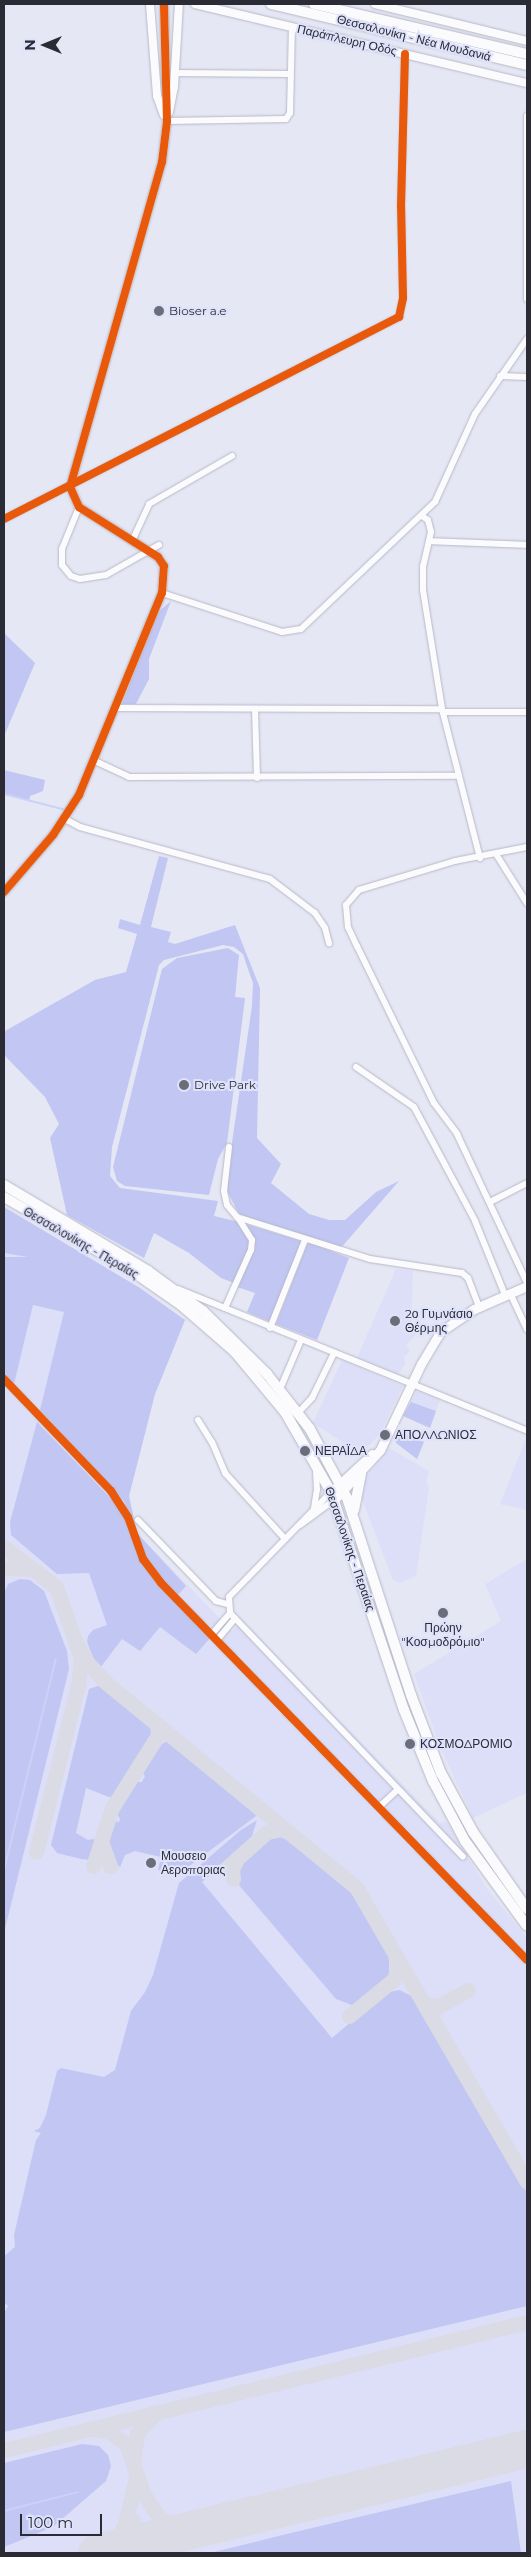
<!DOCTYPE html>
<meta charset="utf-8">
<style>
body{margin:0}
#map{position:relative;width:531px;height:2557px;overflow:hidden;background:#e5e7f5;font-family:Montserrat,sans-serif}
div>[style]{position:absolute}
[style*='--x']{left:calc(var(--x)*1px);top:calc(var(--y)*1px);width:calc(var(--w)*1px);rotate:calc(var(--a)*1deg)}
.built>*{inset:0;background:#dcdff7}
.green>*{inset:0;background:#c1c6f3}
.stream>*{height:2px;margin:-1px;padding:0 1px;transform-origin:1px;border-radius:1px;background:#ccd1f7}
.taxiway>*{height:15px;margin:-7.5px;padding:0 7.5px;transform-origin:7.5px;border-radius:7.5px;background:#dadbe4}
.runway>*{height:38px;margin:-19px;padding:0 19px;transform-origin:19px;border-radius:19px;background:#dadbe4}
.roads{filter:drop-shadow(0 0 1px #b7b9c4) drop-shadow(0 0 1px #b7b9c4)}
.minor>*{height:6px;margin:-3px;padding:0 3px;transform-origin:3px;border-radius:3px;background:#fbfbfe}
.tertiary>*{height:8px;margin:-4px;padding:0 4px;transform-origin:4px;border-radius:4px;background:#fbfbfe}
.secondary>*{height:9px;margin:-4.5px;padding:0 4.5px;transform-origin:4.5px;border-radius:4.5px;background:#fbfbfe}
.primary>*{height:10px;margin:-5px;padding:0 5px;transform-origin:5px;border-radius:5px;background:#fbfbfe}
.trunk>*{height:10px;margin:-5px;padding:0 5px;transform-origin:5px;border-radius:5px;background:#fbfbfe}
.cycleway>*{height:8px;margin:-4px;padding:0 4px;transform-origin:4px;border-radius:4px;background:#e8590c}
.dots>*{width:14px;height:14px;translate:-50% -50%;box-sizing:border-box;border:2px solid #dfe2fb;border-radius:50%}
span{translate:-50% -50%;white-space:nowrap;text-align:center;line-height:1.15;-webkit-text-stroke:4px #dfe2fb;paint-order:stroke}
.street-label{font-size:12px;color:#2a2b35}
.poi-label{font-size:12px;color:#2a2b35}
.left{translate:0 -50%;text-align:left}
.frame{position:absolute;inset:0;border:5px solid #2a2b35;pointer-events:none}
.north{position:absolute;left:20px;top:20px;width:50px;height:50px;-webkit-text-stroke:4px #dfe2fb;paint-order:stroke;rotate:270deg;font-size:14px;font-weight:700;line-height:20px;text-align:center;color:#2a2b35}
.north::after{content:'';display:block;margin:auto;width:18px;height:22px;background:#2a2b35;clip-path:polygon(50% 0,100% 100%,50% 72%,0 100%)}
.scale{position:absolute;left:20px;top:2514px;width:82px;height:22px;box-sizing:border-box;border:2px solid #2a2b35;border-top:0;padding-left:6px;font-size:15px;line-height:18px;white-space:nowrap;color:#2a2b35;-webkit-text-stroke:4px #dfe2fb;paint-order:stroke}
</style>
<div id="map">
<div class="built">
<div style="clip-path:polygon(4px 1207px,140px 1288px,185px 1320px,155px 1394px,129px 1496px,137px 1533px,232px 1631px,243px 1621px,440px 1823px,446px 1821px,486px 1887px,527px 1938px,527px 2553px,4px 2553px)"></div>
<div style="clip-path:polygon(396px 1269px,413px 1271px,411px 1325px,417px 1334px,406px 1345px,410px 1351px,404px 1357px,405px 1364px,398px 1375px,357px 1358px)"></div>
<div style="clip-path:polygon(342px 1360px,403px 1386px,379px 1435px,361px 1454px,313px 1423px)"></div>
<div style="clip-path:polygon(417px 1391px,440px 1400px,436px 1411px,411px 1402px)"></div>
<div style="clip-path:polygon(527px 1436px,527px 1510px,500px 1504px)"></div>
<div style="clip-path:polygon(389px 1448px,429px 1471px,426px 1482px,429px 1487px,416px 1576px,400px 1583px,393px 1580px,360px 1494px,365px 1478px)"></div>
<div style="clip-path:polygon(527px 1559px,527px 1793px,473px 1818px,441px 1749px,414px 1674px,501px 1621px,485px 1584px)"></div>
</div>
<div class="green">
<div style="clip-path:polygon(171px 601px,149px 659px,149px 679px,136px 704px,122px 704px,157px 613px)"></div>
<div style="clip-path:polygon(4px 633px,35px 663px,4px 736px)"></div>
<div style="clip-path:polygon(4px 770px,45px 780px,43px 791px,30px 796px,29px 801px,4px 793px)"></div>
<div style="clip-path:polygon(159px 856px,168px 858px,151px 927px,171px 932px,168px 942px,175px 944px,235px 925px,260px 988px,257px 1138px,281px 1164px,271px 1183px,309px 1214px,329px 1220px,345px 1220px,376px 1192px,399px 1181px,340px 1249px,239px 1214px,228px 1193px,228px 1170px,252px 1006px,253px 983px,248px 969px,243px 954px,234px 947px,223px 945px,164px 960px,159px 965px,112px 1147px,110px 1176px,120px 1188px,218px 1201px,214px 1216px,239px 1222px,250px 1241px,250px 1250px,234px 1283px,221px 1278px,189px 1253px,154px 1233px,144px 1258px,67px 1215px,50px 1138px,59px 1124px,45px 1097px,5px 1056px,5px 1031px,95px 980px,126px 972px,137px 934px,118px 928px,120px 919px,140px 925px)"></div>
<div style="clip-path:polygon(228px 948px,239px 955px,235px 997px,245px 998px,227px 1143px,218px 1159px,209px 1195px,125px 1186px,117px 1181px,113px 1167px,162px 969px,177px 958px)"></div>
<div style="clip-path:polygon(4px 1207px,140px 1288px,185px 1320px,155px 1394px,129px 1496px,137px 1533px,186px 1586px,177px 1596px,147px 1564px,124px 1501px,40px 1410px,64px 1312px,33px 1305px,14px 1384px,4px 1373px,4px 1257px,28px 1257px,4px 1253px)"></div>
<div style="clip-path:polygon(245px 1224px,304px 1242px,271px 1322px,247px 1312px,255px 1293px,237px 1287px,254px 1240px)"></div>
<div style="clip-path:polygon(308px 1242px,349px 1258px,317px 1340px,276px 1324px)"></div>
<div style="clip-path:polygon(411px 1402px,436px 1411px,430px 1428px,403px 1416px)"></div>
<div style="clip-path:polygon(37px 1422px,118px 1506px,128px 1522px,141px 1561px,211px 1637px,196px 1654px,160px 1627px,140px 1651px,122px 1639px,100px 1668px,96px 1664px,87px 1642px,88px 1636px,93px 1630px,107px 1625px,89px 1573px,57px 1574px,11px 1535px,10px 1522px)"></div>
<div style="clip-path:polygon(401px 1432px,424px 1442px,417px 1459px,396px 1443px,395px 1438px)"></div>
<div style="clip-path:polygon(20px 1579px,30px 1580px,44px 1591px,67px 1651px,69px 1669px,4px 1933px,4px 1593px,8px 1584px)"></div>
<div style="clip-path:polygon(101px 1685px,156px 1729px,114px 1799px,86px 1788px,76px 1833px,88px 1840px,99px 1838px,91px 1860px,81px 1859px,57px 1853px,51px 1845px,89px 1689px)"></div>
<div style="clip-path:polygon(169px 1740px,249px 1805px,256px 1816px,180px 1873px,158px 1870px,161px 1857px,135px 1851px,125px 1855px,120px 1867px,113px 1861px,106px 1842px,112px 1821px,119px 1822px,120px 1819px,115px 1811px,131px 1782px,142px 1782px,145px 1776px,139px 1767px,151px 1750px)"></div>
<div style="clip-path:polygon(257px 1820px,251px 1839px,202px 1882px,332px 2038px,385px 1993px,399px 1990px,414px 1997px,527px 2192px,527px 2306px,4px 2432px,4px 2313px,8px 2306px,4px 2302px,4px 2256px,15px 2247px,14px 2235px,36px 2140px,41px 2133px,34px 2131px,40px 2128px,46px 2115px,57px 2071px,61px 2068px,104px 2077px,115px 2070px,131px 2011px,145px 1992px,153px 1975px,179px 1883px,241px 1830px)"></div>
<div style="clip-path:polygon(274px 1835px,292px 1839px,346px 1883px,389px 1953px,389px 1977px,364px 2000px,352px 2005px,336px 1999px,238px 1884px,236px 1873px,240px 1861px)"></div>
<div style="clip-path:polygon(82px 2444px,99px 2446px,108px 2455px,111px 2466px,106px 2481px,53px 2527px,4px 2547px,4px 2463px)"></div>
<div style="clip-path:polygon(511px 2481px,521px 2553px,210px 2553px,291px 2533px)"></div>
</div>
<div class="stream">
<div style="--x:4;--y:794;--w:64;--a:14.5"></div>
<div style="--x:4;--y:1870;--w:217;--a:-76.2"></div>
<div style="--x:4;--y:2511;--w:76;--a:-14.4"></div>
</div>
<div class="taxiway">
<div style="--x:4;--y:1547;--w:66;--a:37.6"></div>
<div style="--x:56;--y:1587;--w:75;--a:70.6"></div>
<div style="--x:81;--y:1658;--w:27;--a:96"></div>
<div style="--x:78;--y:1685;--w:172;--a:104.1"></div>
<div style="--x:4;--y:1568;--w:28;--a:2"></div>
<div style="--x:77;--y:1643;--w:21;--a:62"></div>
<div style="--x:87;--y:1662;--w:25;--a:48"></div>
<div style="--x:104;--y:1681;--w:325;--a:39.3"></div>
<div style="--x:356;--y:1887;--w:341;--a:59.9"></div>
<div style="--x:101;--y:1841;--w:27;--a:70"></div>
<div style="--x:93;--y:1866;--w:61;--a:-71.9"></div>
<div style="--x:112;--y:1808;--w:86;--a:-57.8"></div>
<div style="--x:158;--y:1735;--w:11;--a:-95"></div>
<div style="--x:224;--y:1870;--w:57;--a:-41.5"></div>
<div style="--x:267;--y:1832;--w:14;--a:-12"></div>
<div style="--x:281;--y:1829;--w:10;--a:24"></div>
<div style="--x:233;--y:1879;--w:10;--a:-96"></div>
<div style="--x:232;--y:1869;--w:13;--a:-63"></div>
<div style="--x:424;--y:2003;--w:14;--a:17"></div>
<div style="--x:437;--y:2007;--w:35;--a:-29"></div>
<div style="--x:349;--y:2016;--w:58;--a:-39.4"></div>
<div style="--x:394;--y:1979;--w:13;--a:-72"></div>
<div style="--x:398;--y:1967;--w:12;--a:-104"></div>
<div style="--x:95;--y:2429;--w:13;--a:9"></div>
<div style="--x:108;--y:2431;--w:22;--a:36"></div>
<div style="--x:126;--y:2444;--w:54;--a:70.6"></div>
<div style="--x:144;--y:2495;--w:27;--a:56"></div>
<div style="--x:159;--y:2517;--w:15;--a:32"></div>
<div style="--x:172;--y:2525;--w:26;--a:9"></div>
<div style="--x:4;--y:2450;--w:538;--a:-13.75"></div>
<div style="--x:134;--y:2458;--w:25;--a:-83"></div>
<div style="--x:137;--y:2433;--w:26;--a:-47"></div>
<div style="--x:95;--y:2553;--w:18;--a:-29"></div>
<div style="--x:111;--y:2544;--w:21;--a:-51"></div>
<div style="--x:124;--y:2528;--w:51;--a:-76.5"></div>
<div style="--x:129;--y:2553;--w:33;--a:-83"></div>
<div style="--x:154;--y:2553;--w:21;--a:-39"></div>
<div style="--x:170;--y:2540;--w:28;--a:-21"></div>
</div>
<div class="runway">
<div style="--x:97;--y:2553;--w:442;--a:-13.6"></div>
</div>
<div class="roads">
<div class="minor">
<div style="--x:175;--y:73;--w:115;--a:0.5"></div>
<div style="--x:527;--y:116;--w:183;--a:90"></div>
<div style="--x:167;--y:121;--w:119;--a:-1"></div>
<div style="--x:286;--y:119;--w:7;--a:-56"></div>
<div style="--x:290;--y:113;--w:86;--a:-88.7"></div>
<div style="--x:500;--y:376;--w:27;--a:2"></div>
<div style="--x:79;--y:507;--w:45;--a:112"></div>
<div style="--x:62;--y:549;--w:16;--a:90"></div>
<div style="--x:62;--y:565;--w:14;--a:51"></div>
<div style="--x:71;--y:576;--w:9;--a:18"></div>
<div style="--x:80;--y:579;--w:26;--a:-9"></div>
<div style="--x:106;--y:575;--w:61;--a:-29.5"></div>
<div style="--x:422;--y:516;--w:7;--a:34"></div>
<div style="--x:428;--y:520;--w:12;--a:76"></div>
<div style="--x:431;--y:532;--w:35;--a:103"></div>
<div style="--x:423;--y:566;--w:24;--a:90"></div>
<div style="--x:423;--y:590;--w:121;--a:80.9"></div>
<div style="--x:442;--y:709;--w:154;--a:75.7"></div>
<div style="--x:4;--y:519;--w:444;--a:-27.1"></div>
<div style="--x:399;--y:317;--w:19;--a:-78"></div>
<div style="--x:403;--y:298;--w:92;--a:-91.2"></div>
<div style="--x:401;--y:206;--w:152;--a:-88.5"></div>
<div style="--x:133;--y:539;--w:38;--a:-65"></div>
<div style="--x:149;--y:504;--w:96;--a:-30"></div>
<div style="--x:429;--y:541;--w:98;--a:2.3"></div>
<div style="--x:162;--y:593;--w:126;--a:18"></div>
<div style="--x:282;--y:632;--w:19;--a:-9"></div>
<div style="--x:301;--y:629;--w:185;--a:-43.5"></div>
<div style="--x:435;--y:502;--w:97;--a:-65.6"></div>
<div style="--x:475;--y:414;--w:91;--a:-55.3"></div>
<div style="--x:114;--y:708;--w:328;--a:0.2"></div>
<div style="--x:255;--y:709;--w:69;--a:88.3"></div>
<div style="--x:443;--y:712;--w:84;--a:0"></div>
<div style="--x:95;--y:761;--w:38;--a:25"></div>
<div style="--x:129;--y:777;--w:328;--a:-0.2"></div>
<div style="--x:65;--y:819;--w:17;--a:28"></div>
<div style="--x:80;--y:827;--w:197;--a:15.3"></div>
<div style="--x:270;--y:879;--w:56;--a:37.1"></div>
<div style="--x:315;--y:913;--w:18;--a:56"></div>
<div style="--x:325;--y:928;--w:16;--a:75"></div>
<div style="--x:527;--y:847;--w:73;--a:169"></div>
<div style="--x:455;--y:861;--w:100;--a:163.2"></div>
<div style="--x:359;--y:890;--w:20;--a:131"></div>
<div style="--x:346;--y:905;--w:22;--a:85"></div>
<div style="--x:348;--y:927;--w:21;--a:65"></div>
<div style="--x:357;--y:946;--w:175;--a:63.9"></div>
<div style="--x:434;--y:1103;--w:39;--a:53"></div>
<div style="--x:457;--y:1134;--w:165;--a:64.8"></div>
<div style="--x:496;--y:854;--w:58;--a:57.7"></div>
<div style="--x:356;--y:1067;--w:70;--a:34.6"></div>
<div style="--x:414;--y:1107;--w:129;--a:61.8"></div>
<div style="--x:475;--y:1221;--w:80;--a:67.9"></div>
<div style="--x:229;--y:1147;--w:44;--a:96.5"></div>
<div style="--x:224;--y:1191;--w:14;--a:78"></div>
<div style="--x:227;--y:1205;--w:16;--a:50"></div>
<div style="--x:237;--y:1217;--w:139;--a:17.5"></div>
<div style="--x:370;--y:1259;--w:93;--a:8.7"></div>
<div style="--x:462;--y:1273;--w:8;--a:40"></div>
<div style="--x:468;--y:1278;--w:30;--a:69"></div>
<div style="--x:490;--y:1202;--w:42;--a:-27.2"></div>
<div style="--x:178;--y:1289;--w:377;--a:22.1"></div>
<div style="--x:510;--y:1293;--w:40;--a:65"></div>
<div style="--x:225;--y:1308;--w:64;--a:-65.9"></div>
<div style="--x:251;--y:1250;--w:10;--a:-84"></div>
<div style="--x:252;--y:1240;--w:25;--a:-122"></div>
<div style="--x:270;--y:1328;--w:95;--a:-68.3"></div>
<div style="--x:4;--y:1379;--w:155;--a:46.3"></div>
<div style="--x:111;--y:1491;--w:31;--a:57"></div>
<div style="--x:128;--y:1517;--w:45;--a:70.3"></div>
<div style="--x:143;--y:1559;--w:30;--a:53"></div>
<div style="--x:161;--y:1583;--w:525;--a:45.85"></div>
<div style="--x:280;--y:1389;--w:53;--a:-66.8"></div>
<div style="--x:298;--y:1413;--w:21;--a:-47"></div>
<div style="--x:312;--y:1398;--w:50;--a:-63.9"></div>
<div style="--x:198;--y:1420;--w:26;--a:58"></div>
<div style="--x:212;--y:1442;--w:34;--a:67"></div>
<div style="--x:225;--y:1473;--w:89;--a:47.7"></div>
<div style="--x:331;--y:1492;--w:146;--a:134.2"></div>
<div style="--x:229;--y:1597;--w:16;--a:86"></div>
<div style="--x:230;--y:1613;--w:337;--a:46.3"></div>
<div style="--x:314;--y:1508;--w:18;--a:-81"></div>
<div style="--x:317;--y:1490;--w:21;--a:-93"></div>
<div style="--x:138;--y:1520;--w:112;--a:46.1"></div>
<div style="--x:216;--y:1601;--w:11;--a:15"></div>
<div style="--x:300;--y:1525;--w:42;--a:-36.3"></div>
<div style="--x:211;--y:1635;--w:29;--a:-49"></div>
<div style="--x:217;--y:1640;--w:26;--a:-50"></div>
<div style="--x:379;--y:1807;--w:25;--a:-43"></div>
</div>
<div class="tertiary">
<div style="--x:150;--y:4;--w:92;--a:85.6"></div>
<div style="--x:157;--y:96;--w:20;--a:70"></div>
<div style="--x:195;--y:4;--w:341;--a:13.4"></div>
<div style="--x:375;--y:4;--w:156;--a:13.7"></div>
<div style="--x:169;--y:112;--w:25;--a:-79"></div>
<div style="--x:174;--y:87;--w:83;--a:-86.6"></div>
<div style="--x:4;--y:892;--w:75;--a:-49.3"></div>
<div style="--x:53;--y:835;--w:48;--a:-57"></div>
<div style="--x:79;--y:795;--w:218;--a:-67.7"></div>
<div style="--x:162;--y:593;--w:27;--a:-86"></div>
<div style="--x:164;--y:566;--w:11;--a:-124"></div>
<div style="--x:158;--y:557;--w:93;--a:-147.7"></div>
<div style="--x:79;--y:507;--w:22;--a:-114"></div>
<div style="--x:70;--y:487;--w:338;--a:-74.2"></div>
<div style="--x:162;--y:162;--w:41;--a:-83"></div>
<div style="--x:167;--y:121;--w:117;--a:-91.5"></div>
</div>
<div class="secondary">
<div style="--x:331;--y:1492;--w:56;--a:-42.8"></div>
<div style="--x:334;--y:1500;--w:68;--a:-47.4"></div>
<div style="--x:380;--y:1450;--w:95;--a:-64.5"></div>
<div style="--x:421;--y:1364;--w:37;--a:-59"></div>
<div style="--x:440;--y:1332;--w:41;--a:-34.1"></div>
<div style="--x:474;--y:1309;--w:58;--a:-23.5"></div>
</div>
<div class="primary">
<div style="--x:4;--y:1185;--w:168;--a:30.8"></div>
<div style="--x:148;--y:1271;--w:68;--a:36"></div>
<div style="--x:203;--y:1311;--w:90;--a:44.5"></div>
<div style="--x:267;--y:1374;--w:70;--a:52"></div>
<div style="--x:310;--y:1429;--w:78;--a:61.8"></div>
<div style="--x:347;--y:1498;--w:207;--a:72"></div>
<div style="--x:411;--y:1695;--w:84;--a:69"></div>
<div style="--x:441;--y:1773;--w:67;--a:61.5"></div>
<div style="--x:473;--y:1832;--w:94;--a:55"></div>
<div style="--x:4;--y:1197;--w:148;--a:30"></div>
<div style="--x:132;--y:1271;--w:60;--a:34.8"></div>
<div style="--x:181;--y:1305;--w:72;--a:41"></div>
<div style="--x:235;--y:1352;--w:78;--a:50.2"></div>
<div style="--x:285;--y:1412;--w:92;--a:60.1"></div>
<div style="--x:331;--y:1492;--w:230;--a:71.5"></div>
<div style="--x:404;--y:1710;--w:77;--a:67.8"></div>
<div style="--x:433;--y:1781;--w:68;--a:61.9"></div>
<div style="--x:465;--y:1841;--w:105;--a:53.9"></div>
<div style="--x:354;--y:1510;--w:37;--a:-79"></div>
</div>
<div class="trunk">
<div style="--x:271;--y:4;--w:263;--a:13.4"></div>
<div style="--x:314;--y:4;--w:219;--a:13.2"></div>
</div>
</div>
<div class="cycleway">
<div style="--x:4;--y:519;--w:444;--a:-27.1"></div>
<div style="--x:399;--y:317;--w:19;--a:-78"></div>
<div style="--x:403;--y:298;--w:92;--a:-91.2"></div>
<div style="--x:401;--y:206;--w:152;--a:-88.5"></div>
<div style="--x:4;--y:892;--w:75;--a:-49.3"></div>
<div style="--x:53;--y:835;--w:48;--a:-57"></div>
<div style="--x:79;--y:795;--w:218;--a:-67.7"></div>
<div style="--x:162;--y:593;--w:27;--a:-86"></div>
<div style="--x:164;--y:566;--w:11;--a:-124"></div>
<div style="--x:158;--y:557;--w:93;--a:-147.7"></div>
<div style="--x:79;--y:507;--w:22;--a:-114"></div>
<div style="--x:70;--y:487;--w:338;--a:-74.2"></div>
<div style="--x:162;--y:162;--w:41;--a:-83"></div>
<div style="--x:167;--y:121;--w:117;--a:-91.5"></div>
<div style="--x:4;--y:1379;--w:155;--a:46.3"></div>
<div style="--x:111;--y:1491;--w:31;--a:57"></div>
<div style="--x:128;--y:1517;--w:45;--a:70.3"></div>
<div style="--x:143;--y:1559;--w:30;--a:53"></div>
<div style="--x:161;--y:1583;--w:525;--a:45.85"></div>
</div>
<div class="dots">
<div style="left:159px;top:311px;background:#6b6d78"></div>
<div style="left:184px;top:1085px;background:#6b6d78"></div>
<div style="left:395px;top:1321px;background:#6b6d78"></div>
<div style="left:385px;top:1435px;background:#6b6d78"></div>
<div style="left:305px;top:1451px;background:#6b6d78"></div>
<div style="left:443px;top:1613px;background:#6b6d78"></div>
<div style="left:410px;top:1744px;background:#6b6d78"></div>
<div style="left:151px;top:1863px;background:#6b6d78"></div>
</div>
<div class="street-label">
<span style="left:414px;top:38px;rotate:14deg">Θεσσαλονίκη - Νέα Μουδανιά</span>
<span style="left:347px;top:40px;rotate:13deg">Παράπλευρη Οδός</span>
<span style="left:81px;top:1243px;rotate:30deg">Θεσσαλονίκης - Περαίας</span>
<span style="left:350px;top:1549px;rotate:71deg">Θεσσαλονίκης - Περαίας</span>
</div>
<div class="poi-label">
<span class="left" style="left:169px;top:311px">Bioser a.e</span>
<span class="left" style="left:194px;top:1085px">Drive Park</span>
<span class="left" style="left:405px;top:1321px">2ο Γυμνάσιο<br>Θέρμης</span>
<span class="left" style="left:395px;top:1435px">ΑΠΟΛΛΩΝΙΟΣ</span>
<span class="left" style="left:315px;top:1451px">ΝΕΡΑΪΔΑ</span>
<span style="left:443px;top:1635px">Πρώην<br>"Κοσμοδρόμιο"</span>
<span class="left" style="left:420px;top:1744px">ΚΟΣΜΟΔΡΟΜΙΟ</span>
<span class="left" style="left:161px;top:1863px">Μουσειο<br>Αεροποριας</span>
</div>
<div class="frame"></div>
<div class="north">N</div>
<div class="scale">100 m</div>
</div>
